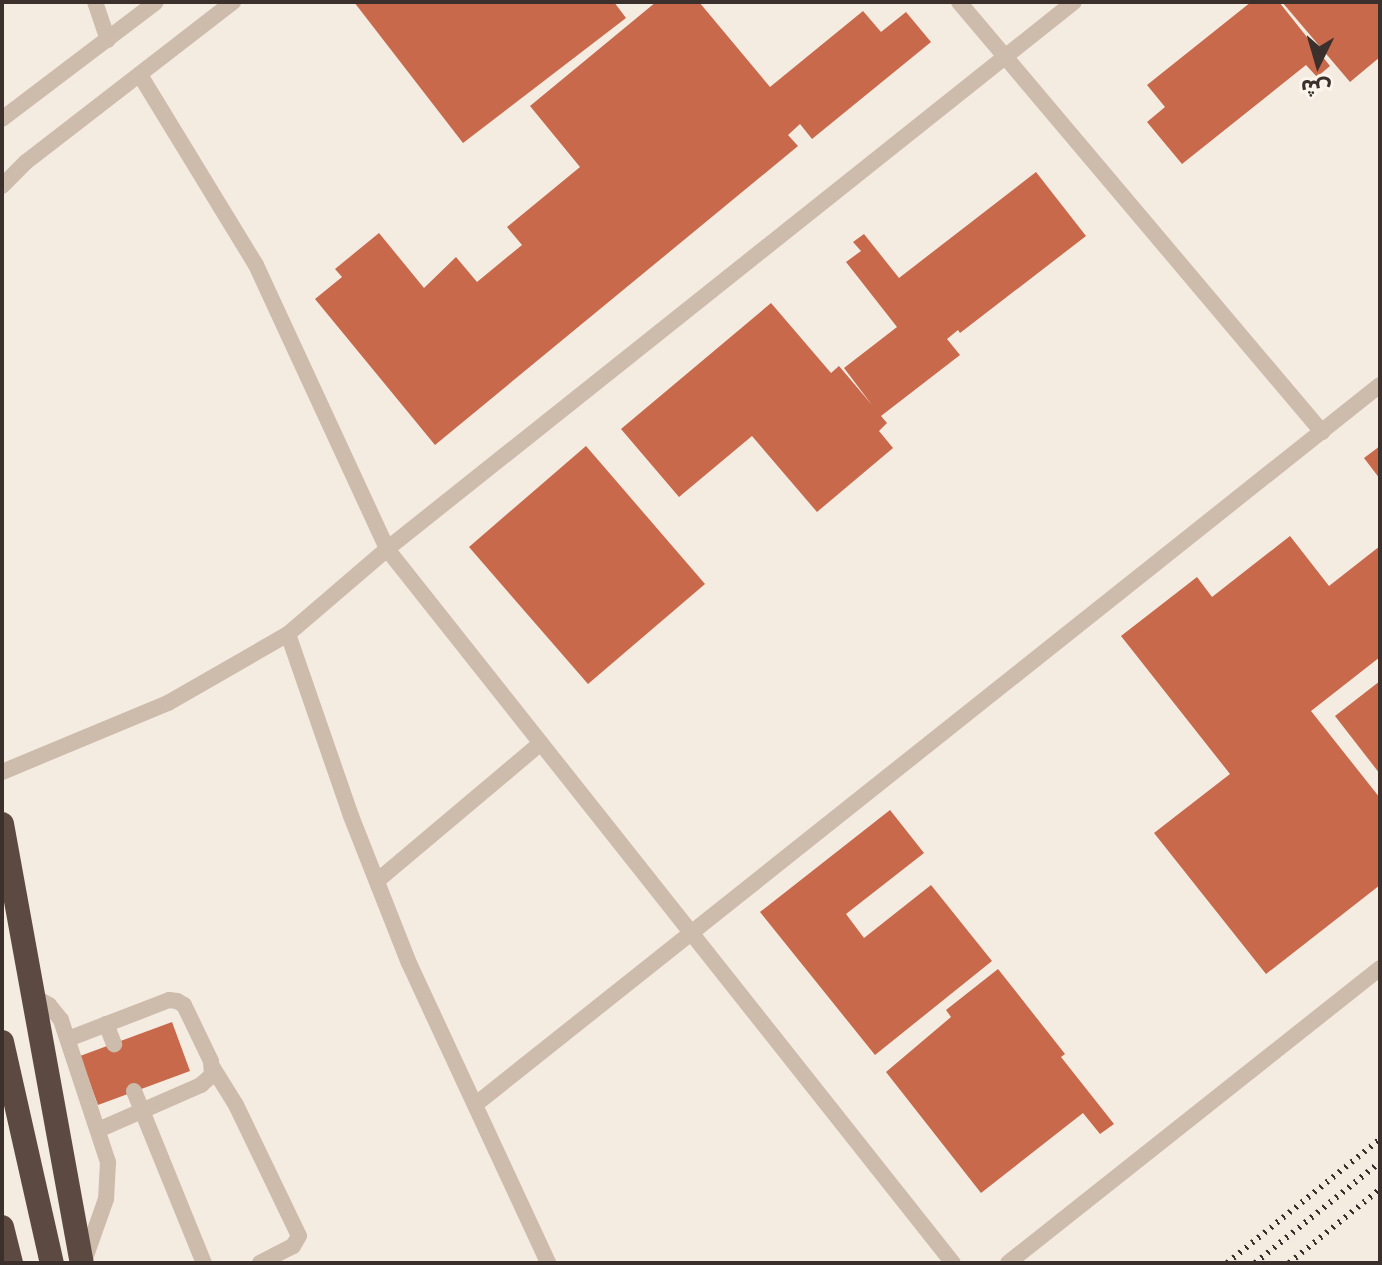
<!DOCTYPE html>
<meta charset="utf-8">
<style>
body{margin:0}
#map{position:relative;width:1382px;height:1265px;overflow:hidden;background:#f4ebe1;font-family:Helvetica,"Noto Sans Arabic",sans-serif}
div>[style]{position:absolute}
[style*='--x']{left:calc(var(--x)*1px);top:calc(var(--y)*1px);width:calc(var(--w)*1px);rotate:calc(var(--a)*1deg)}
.building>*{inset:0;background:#c8694b}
.lane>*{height:16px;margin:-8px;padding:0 8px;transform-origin:8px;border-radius:8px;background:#cdbbac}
.highway>*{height:24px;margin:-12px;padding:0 12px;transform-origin:12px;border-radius:12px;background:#5c4a42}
.rail>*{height:6px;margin-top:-3px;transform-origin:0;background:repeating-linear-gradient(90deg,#3b302b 0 2px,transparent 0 8px)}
span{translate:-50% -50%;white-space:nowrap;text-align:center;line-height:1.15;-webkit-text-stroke:8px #fbf5ee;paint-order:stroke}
.frame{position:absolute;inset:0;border:4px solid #3b302b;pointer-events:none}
.north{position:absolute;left:1278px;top:24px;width:80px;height:80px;-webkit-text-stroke:6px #fbf5ee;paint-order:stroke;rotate:185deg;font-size:22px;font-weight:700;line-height:32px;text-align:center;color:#3b302b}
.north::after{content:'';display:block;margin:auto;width:28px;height:36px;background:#3b302b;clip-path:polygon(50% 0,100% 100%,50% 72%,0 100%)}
</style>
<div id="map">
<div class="building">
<div style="clip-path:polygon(354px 2px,614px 2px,626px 18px,463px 143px)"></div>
<div style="clip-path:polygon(656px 2px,699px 2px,770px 87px,863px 11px,881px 32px,906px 12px,931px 42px,812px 139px,800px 124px,788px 135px,798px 146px,435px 445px,315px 299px,342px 277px,335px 269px,379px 233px,424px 288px,456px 257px,477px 282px,522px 245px,507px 227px,580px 167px,530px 106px)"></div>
<div style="clip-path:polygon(1251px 2px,1279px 2px,1330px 66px,1317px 77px,1306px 65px,1182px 164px,1147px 122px,1165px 107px,1147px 85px)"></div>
<div style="clip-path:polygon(1282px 2px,1380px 2px,1380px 57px,1350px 82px)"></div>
<div style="clip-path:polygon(1036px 172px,1086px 236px,960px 333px,958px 330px,947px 339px,960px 355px,881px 416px,887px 423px,879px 431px,893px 448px,817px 512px,752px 436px,679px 497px,621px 429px,771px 303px,831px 373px,839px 366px,872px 405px,844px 368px,897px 327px,846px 262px,861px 251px,853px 242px,864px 234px,899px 278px)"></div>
<div style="clip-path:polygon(586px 446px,705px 584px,588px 684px,469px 547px)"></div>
<div style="clip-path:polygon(1380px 446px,1380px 479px,1364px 458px)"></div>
<div style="clip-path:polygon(1290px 536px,1329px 586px,1380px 546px,1380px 657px,1311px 711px,1380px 798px,1380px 885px,1266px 974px,1154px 833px,1230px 774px,1121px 636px,1197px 577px,1212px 597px)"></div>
<div style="clip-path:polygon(1380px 681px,1380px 774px,1335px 716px)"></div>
<div style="clip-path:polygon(890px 810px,924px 853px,846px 914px,864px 938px,931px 885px,992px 961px,875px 1055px,760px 912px)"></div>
<div style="clip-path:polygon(998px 969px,1065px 1054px,1061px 1057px,1114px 1124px,1100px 1134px,1083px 1113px,981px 1193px,886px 1072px,951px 1017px,946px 1010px)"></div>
<div style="clip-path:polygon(172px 1022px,190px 1071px,98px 1105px,80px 1056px)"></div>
</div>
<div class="lane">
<div style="--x:95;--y:2;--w:40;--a:71.1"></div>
<div style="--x:959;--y:2;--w:563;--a:49.83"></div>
<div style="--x:140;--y:75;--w:223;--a:58.6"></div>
<div style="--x:256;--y:265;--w:313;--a:65.2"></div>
<div style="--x:387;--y:549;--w:911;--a:51.6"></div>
<div style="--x:2;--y:119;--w:193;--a:-37.2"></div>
<div style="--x:2;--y:186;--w:34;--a:-45"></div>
<div style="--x:26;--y:162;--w:262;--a:-37.7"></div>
<div style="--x:288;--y:634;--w:193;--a:70.9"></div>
<div style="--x:351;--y:816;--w:158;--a:68.5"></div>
<div style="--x:409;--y:963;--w:331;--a:65.1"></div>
<div style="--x:2;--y:772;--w:180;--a:-22.6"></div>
<div style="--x:168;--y:703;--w:138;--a:-29.9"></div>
<div style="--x:288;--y:634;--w:130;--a:-40.6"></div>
<div style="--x:387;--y:549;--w:878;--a:-38.53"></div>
<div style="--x:377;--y:881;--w:214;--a:-40.1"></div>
<div style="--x:31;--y:995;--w:21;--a:29"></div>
<div style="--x:49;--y:1005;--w:19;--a:51"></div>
<div style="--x:61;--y:1020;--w:150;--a:71.7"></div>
<div style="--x:108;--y:1162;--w:37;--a:93"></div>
<div style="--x:106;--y:1199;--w:66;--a:109.5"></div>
<div style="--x:106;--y:1024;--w:22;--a:68"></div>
<div style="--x:68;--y:1039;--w:108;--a:-21.1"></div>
<div style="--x:169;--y:1000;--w:8;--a:7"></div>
<div style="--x:177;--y:1001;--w:8;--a:30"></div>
<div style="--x:184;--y:1005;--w:62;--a:64.3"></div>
<div style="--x:211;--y:1061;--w:14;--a:86"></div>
<div style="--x:212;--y:1075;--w:15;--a:138"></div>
<div style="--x:201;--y:1085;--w:112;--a:156.4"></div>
<div style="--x:213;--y:1068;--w:44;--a:58.1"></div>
<div style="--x:236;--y:1105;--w:145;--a:64.3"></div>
<div style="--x:299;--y:1236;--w:12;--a:121"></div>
<div style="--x:293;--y:1246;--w:37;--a:153"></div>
<div style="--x:134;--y:1091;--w:186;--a:67.9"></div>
<div style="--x:476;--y:1104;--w:1155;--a:-38.5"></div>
<div style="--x:1008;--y:1263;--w:475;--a:-38.4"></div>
</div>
<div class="highway">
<div style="--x:2;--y:824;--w:446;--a:79.7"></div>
<div style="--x:2;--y:1042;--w:227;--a:77.3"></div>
<div style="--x:2;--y:1227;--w:37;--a:76"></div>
</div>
<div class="rail">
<div style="--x:1227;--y:1263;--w:197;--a:-39"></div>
<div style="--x:1255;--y:1263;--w:161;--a:-38.9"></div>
<div style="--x:1289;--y:1263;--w:117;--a:-39.1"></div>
</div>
<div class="frame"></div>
<div class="north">ش</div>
</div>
